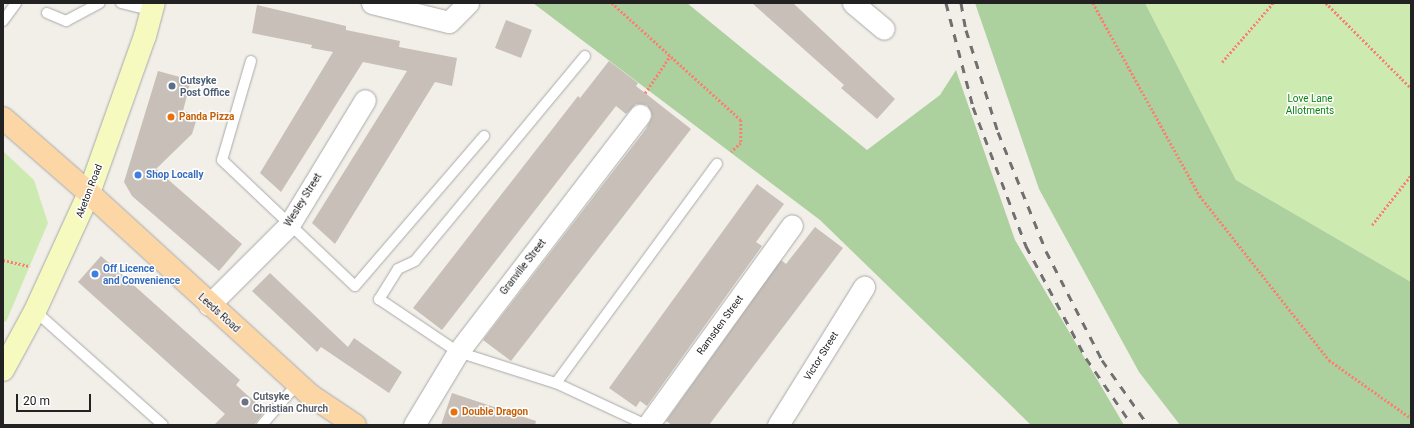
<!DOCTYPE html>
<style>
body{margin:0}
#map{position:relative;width:1414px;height:428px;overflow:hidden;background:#f2efe9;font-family:Roboto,sans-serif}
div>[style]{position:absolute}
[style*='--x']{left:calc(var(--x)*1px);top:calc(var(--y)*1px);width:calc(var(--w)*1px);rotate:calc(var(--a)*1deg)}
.grass>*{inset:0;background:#cdebb0}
.forest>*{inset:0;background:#add19e}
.building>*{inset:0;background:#c7bfb8}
.path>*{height:2.5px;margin-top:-1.25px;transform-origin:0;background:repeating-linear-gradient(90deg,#fa8072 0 2px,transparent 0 4px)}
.roads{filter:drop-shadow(0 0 1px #a9a9a9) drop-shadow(0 0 1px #a9a9a9)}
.service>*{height:10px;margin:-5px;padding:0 5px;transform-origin:5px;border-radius:5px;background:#fff}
.minor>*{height:21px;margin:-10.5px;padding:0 10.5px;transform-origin:10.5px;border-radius:10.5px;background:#fff}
.secondary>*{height:22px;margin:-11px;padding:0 11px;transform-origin:11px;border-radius:11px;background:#f7fabf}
.primary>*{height:22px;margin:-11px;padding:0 11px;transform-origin:11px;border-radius:11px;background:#fcd6a4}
.rail>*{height:3px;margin-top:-1.5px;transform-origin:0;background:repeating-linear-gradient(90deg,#707070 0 8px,transparent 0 16px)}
.dots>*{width:11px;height:11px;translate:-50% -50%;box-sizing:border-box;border:2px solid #fff;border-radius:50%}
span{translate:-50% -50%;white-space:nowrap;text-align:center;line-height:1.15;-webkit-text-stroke:3px #fff;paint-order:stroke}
.service-label{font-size:10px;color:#4e5e75;font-weight:700}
.left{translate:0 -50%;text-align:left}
.park-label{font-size:10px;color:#0c8416}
.food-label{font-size:10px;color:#c56008;font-weight:700}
.shop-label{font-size:10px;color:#366cbe;font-weight:700}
.street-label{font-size:10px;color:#222}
.worship-label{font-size:10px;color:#5b616d;font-weight:700}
.frame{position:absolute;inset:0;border:4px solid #222;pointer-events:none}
.scale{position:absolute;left:16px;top:394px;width:75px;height:18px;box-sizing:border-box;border:2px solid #222;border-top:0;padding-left:5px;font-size:12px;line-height:14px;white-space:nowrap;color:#222;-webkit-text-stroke:3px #fff;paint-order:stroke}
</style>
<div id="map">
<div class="grass">
<div style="clip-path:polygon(1145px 3px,1411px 3px,1411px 282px,1236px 180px)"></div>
<div style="clip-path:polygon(3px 151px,34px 180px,48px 223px,6px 322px,3px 321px)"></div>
</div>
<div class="forest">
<div style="clip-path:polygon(533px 3px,687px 3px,867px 150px,940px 95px,956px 70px,1015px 240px,1124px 425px,1031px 425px,820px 220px)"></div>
<div style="clip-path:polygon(975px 3px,1145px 3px,1236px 180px,1411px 282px,1411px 425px,1180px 425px,1139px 372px,1039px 189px)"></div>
</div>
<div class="building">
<div style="clip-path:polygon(752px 3px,793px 3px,895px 99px,877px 119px,841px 88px,844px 85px)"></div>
<div style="clip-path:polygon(257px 5px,346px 26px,346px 30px,400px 41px,399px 47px,457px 58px,452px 86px,435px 82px,335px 244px,312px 223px,407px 71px,363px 62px,281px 192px,260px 173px,333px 52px,311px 48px,312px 45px,252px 33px)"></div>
<div style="clip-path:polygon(506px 20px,532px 30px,521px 58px,495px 48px)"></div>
<div style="clip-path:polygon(609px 61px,638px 83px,636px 86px,691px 129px,511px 361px,483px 340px,646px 129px,652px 116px,647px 105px,636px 104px,626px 114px,616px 106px,442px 330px,413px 308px,578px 96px,580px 98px)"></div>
<div style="clip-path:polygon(158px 71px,191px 80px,183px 111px,198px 115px,192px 134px,156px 169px,242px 244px,219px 271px,132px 196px,124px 182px)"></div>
<div style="clip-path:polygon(757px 184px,784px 204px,756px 242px,762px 246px,647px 406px,640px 401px,636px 407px,609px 388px)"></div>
<div style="clip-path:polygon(815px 227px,843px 248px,709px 425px,672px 425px,666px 421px,781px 260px,786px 264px)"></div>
<div style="clip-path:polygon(101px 256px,240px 380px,236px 385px,265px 411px,254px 425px,214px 425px,225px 414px,78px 282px)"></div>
<div style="clip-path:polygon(270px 273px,348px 347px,354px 338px,402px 372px,389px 393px,321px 347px,317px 352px,252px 291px)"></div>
<div style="clip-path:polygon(452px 393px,536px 421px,535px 425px,441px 425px)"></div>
</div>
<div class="path">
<div style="--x:612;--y:3;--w:174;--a:42.2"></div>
<div style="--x:741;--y:120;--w:23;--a:90"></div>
<div style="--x:741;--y:143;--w:13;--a:138"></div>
<div style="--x:1093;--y:3;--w:221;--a:61"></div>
<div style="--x:1200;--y:196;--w:209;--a:51.8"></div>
<div style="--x:1329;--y:360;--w:100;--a:35.3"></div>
<div style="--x:1326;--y:3;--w:120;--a:45"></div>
<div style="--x:1222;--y:62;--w:78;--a:-49.2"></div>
<div style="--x:645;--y:93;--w:45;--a:-56"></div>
<div style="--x:1372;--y:225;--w:63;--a:-52"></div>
<div style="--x:3;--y:260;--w:28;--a:13"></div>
</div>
<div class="roads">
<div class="service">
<div style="--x:121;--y:3;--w:32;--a:14"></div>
<div style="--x:47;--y:13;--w:21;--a:23"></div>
<div style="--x:66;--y:21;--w:38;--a:-28"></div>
<div style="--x:3;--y:21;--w:22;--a:-54"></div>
<div style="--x:585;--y:56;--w:266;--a:129.7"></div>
<div style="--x:415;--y:261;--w:19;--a:155"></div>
<div style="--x:398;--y:269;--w:36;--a:122"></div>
<div style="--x:379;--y:299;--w:95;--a:33.9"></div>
<div style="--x:458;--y:352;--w:103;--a:17.6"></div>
<div style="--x:556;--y:383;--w:99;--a:25"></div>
<div style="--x:251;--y:61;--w:103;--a:106.3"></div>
<div style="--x:222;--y:160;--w:183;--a:43.5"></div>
<div style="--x:355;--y:286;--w:198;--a:-49.3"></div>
<div style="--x:35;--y:311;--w:171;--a:41.7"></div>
<div style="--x:556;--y:383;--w:272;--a:-53.7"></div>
<div style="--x:262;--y:425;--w:54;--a:-49.5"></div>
</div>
<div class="minor">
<div style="--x:372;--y:3;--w:79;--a:13.9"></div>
<div style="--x:449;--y:22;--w:27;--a:-45"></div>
<div style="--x:853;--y:3;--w:40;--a:40"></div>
<div style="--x:209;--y:305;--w:113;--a:-45"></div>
<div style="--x:289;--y:225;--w:146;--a:-58.7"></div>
<div style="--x:414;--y:425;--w:85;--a:-58.9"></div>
<div style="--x:458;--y:352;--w:299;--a:-52.5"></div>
<div style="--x:648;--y:425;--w:246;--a:-54.2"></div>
<div style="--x:778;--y:425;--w:163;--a:-58.1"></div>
</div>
<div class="secondary">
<div style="--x:3;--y:370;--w:67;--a:-61.5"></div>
<div style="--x:35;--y:311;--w:130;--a:-65.4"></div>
<div style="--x:89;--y:193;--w:167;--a:-70.4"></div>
<div style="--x:145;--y:36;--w:34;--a:-75"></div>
</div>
<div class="primary">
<div style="--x:3;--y:118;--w:114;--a:41.1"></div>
<div style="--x:89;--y:193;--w:299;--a:42.4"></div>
<div style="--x:310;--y:395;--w:54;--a:33.7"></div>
</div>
</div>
<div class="rail">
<div style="--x:946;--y:3;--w:107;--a:75.4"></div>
<div style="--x:973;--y:107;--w:149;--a:69.1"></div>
<div style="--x:1026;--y:246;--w:127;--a:61.8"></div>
<div style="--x:1086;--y:358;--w:81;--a:55.5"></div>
<div style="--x:961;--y:3;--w:27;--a:80"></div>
<div style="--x:966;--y:30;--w:107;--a:72.6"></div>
<div style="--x:998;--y:132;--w:128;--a:68"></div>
<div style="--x:1046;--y:251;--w:123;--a:62.8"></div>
<div style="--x:1102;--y:360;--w:80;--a:54.7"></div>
</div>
<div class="dots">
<div style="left:172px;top:86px;background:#5c6f8a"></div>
<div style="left:171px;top:117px;background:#e8710a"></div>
<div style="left:138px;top:175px;background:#3f7fe0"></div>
<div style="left:95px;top:274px;background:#3f7fe0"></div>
<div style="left:245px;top:402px;background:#6b7280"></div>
<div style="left:454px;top:412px;background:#e8710a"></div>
</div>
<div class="service-label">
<span class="left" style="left:180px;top:86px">Cutsyke<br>Post Office</span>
</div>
<div class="park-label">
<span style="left:1310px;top:104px">Love Lane<br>Allotments</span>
</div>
<div class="food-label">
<span class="left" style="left:179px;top:117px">Panda Pizza</span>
<span class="left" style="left:462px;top:412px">Double Dragon</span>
</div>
<div class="shop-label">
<span class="left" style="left:146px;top:175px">Shop Locally</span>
<span class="left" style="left:103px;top:274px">Off Licence<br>and Convenience</span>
</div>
<div class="street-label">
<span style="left:89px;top:191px;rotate:-69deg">Aketon Road</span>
<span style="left:303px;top:200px;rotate:-58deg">Wesley Street</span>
<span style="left:523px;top:267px;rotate:-52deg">Granville Street</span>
<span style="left:219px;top:313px;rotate:42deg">Leeds Road</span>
<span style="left:720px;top:325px;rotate:-54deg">Ramsden Street</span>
<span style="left:821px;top:356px;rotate:-58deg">Victor Street</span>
</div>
<div class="worship-label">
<span class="left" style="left:253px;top:402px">Cutsyke<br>Christian Church</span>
</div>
<div class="frame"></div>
<div class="scale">20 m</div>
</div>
